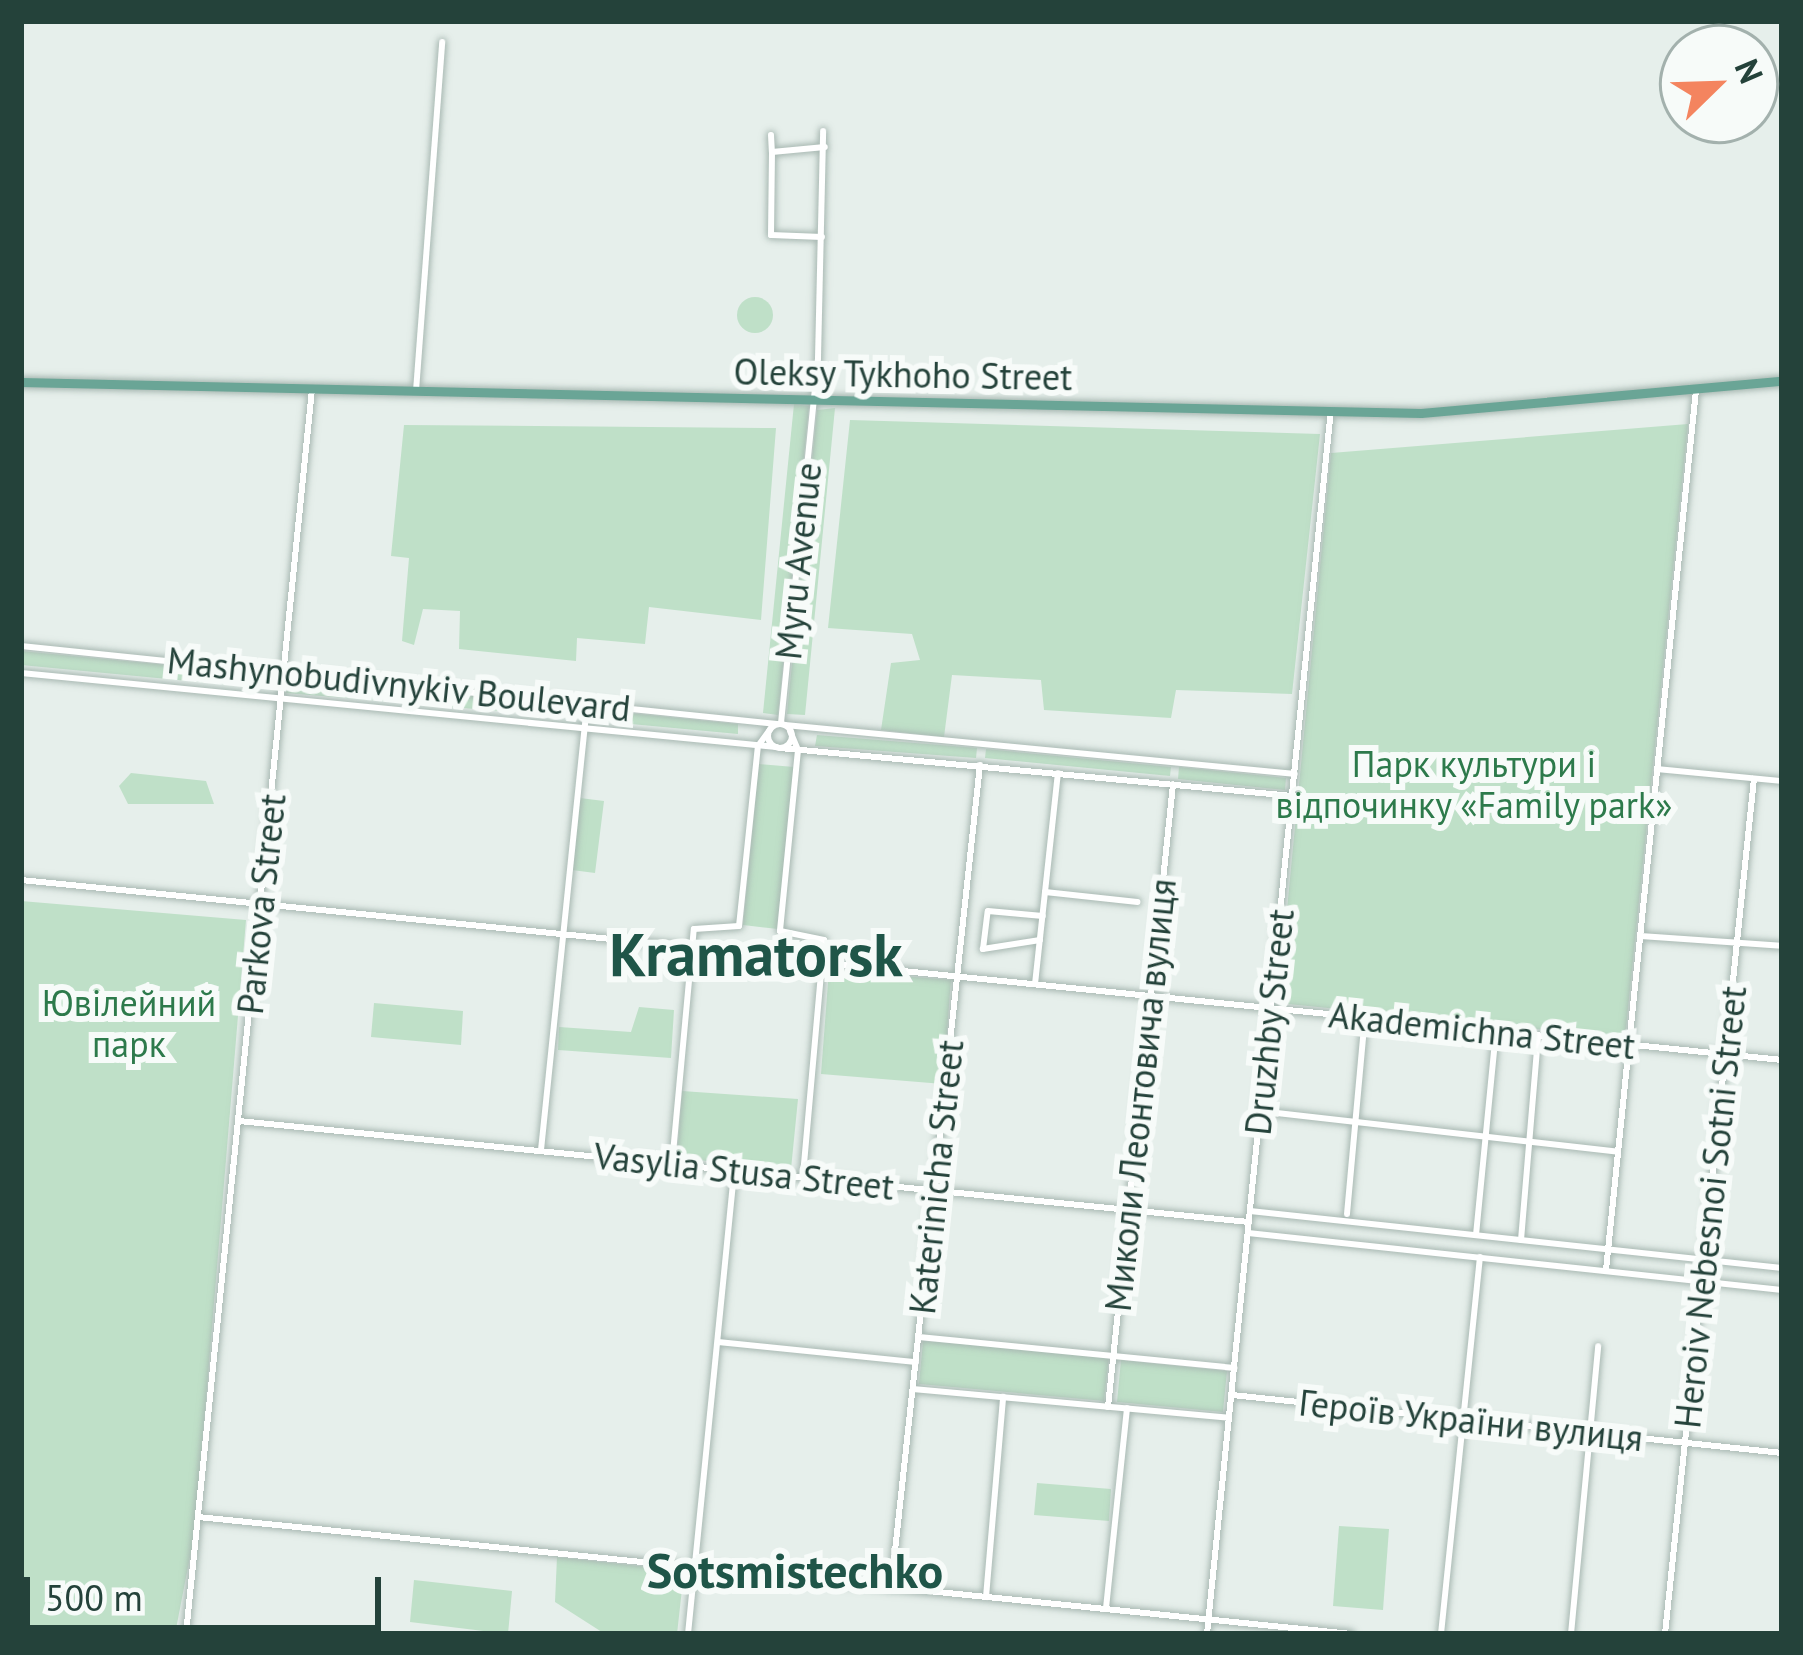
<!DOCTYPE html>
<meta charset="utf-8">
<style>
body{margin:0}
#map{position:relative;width:1803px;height:1655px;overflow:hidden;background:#e6efeb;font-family:"PT Sans",sans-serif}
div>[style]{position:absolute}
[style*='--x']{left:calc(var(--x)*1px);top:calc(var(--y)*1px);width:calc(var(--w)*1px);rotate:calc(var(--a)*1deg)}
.green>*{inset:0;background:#bfe0c8}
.round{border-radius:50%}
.roads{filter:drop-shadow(0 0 3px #a8b8b2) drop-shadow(0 0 3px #a8b8b2)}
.minor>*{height:6px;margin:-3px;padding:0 3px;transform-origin:3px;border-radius:3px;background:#fff}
.minor>.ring{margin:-3px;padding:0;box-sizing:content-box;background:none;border:6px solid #fff;border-radius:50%}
.major>*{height:9px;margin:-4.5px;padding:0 4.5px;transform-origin:4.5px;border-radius:4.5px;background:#6aa596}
span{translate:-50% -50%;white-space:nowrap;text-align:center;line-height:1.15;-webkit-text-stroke:12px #f7fbf9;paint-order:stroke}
.street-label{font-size:36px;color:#24423a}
.park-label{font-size:36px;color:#2d7a4b}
.district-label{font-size:48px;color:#1f5548;font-weight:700}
.town-label{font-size:60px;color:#1f5548;font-weight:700}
.frame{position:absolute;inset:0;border:24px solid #24423a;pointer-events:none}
.north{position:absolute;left:1659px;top:24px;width:120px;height:120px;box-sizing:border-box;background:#f7fbf9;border:3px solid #a3b1ad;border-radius:50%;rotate:67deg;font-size:33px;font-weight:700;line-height:48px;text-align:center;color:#24423a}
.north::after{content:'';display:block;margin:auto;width:42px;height:54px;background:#f4845f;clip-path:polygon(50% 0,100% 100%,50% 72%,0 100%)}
.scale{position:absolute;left:24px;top:1577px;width:357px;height:54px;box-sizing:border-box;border:6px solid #24423a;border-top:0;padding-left:15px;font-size:36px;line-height:42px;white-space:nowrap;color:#24423a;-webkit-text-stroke:9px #f7fbf9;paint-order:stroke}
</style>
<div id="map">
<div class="green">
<div class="round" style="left:737px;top:297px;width:36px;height:36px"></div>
<div style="clip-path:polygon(794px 404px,809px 406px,778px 715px,763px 713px)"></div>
<div style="clip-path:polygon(835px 408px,805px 715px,787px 714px,817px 410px)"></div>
<div style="clip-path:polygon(850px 420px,1320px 434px,1292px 694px,1176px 690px,1171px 718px,1044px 710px,1041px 680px,952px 675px,944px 737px,881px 730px,891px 663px,920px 660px,912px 634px,828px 628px)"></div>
<div style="clip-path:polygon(1688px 424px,1625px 1038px,1278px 1003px,1331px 453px)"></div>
<div style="clip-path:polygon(404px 425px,776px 428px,761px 620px,649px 607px,645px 644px,577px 638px,576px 661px,459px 649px,460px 611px,423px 609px,414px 645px,402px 641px,409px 558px,391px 556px)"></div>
<div style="clip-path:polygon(21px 651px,272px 675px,271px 689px,21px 665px)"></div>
<div style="clip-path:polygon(287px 678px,584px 706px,582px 718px,286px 693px)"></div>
<div style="clip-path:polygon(589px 709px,738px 724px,738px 734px,588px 720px)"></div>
<div style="clip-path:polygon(817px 735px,977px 748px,976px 758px,815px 746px)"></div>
<div style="clip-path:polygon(986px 749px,1171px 767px,1170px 776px,985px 758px)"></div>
<div style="clip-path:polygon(759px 764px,794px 767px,778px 929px,743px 925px)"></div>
<div style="clip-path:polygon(1179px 767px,1286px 778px,1285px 790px,1178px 779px)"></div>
<div style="clip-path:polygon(131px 773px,206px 781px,214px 804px,128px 804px,119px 786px)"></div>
<div style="clip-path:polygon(580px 798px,604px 801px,595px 873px,572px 870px)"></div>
<div style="clip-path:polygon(21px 901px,246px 920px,195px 1531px,175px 1634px,21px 1634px)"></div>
<div style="clip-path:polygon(829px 970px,951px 980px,943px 1084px,821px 1074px)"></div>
<div style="clip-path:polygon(374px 1003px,463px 1011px,461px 1045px,371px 1037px)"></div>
<div style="clip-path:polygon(639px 1007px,674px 1010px,671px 1058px,558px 1050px,559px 1027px,631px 1032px)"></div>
<div style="clip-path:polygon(682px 1091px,798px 1099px,791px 1169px,677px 1158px)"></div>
<div style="clip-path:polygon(923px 1341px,1109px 1355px,1104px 1401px,919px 1384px)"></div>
<div style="clip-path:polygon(1121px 1360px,1227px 1371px,1223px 1412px,1117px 1402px)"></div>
<div style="clip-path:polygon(1037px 1483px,1111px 1489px,1109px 1521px,1034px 1515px)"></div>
<div style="clip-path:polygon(1339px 1526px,1389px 1529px,1383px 1610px,1333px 1606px)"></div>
<div style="clip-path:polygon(557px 1557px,684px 1571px,677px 1634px,605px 1634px,555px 1602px)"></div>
<div style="clip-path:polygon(414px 1580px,512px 1591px,508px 1634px,410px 1622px)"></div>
</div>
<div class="roads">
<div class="minor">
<div style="--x:771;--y:135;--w:17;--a:87"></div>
<div style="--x:772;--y:152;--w:53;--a:-5.4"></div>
<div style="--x:772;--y:152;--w:83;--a:90.7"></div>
<div style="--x:771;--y:235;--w:51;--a:2.2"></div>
<div style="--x:416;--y:391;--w:350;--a:-85.7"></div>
<div style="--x:21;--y:646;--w:760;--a:5.89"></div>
<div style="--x:21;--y:673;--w:759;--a:5.6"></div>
<div style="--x:781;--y:723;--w:367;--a:-84.2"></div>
<div style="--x:818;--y:358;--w:227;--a:-88.7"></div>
<div class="ring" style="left:768px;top:724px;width:18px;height:18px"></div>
<div style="--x:785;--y:725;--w:512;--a:5.49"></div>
<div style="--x:790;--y:731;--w:21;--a:67"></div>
<div style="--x:798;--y:750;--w:182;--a:95.7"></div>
<div style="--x:780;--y:931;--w:45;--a:11.6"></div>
<div style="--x:824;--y:940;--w:238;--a:95.1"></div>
<div style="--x:780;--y:748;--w:515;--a:5.35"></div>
<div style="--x:1657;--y:769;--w:126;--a:5.5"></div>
<div style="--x:21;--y:880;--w:673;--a:5.71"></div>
<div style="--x:1045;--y:892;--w:93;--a:6.2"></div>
<div style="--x:1640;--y:936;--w:142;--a:4"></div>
<div style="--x:1040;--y:940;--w:58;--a:171"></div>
<div style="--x:983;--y:949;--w:38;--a:-83"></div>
<div style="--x:988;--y:911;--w:55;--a:5.2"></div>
<div style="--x:824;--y:963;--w:963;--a:5.78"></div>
<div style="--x:1035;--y:984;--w:212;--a:-83.8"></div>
<div style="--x:1260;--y:1111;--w:360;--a:6.5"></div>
<div style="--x:239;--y:1121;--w:1015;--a:5.71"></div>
<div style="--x:541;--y:1150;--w:448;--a:-84.1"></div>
<div style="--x:672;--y:1164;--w:236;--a:-84.7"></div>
<div style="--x:694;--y:929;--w:45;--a:-3.8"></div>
<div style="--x:739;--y:926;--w:181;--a:-84"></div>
<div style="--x:758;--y:746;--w:22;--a:-54"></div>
<div style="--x:1250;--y:1211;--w:535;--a:6.12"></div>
<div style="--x:1347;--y:1214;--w:198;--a:-84.8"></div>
<div style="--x:1248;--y:1233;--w:537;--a:6.09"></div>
<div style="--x:1476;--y:1235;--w:205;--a:-84.4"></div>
<div style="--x:1521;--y:1240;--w:205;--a:-85.2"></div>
<div style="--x:1606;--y:1270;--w:885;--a:-84.16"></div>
<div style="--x:919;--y:1337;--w:317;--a:5.6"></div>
<div style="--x:718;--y:1342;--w:199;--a:5.8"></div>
<div style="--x:913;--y:1389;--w:317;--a:5.2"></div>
<div style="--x:1232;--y:1395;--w:553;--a:6.02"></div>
<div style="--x:1108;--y:1407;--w:626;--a:-84.04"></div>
<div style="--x:198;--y:1517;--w:1159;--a:5.79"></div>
<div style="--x:891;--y:1588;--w:828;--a:-83.83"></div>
<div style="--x:986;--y:1597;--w:201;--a:-85.1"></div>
<div style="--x:1106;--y:1608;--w:201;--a:-84"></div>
<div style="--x:186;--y:1634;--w:1250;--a:-84.22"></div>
<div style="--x:688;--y:1634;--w:465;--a:-84.3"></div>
<div style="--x:1207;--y:1634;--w:1230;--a:-84.22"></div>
<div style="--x:1441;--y:1634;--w:379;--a:-84.1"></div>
<div style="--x:1571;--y:1634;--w:289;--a:-84.6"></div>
<div style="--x:1665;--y:1634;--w:860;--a:-84.06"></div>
</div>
<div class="major">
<div style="--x:21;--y:382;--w:1400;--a:1.27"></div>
<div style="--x:1421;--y:413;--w:362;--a:-5.1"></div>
</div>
</div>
<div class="street-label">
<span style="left:903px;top:374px;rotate:1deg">Oleksy Tykhoho Street</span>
<span style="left:798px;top:561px;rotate:-84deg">Myru Avenue</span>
<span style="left:399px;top:684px;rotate:6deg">Mashynobudivnykiv Boulevard</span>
<span style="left:261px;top:904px;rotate:-84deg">Parkova Street</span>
<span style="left:1269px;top:1022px;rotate:-84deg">Druzhby Street</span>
<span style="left:1482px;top:1030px;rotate:6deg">Akademichna Street</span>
<span style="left:1140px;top:1095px;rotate:-84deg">Миколи Леонтовича вулиця</span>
<span style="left:744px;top:1171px;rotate:6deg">Vasylia Stusa Street</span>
<span style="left:936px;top:1177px;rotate:-84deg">Katerinicha Street</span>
<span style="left:1710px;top:1207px;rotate:-84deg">Heroiv Nebesnoi Sotni Street</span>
<span style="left:1471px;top:1420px;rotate:6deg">Героїв України вулиця</span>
</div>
<div class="park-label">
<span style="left:1474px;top:784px">Парк культури і<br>відпочинку «Family park»</span>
<span style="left:129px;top:1023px">Ювілейний<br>парк</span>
</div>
<div class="district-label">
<span style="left:795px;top:1571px">Sotsmistechko</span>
</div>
<div class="town-label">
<span style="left:756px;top:954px">Kramatorsk</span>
</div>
<div class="frame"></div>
<div class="north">N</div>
<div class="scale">500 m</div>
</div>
